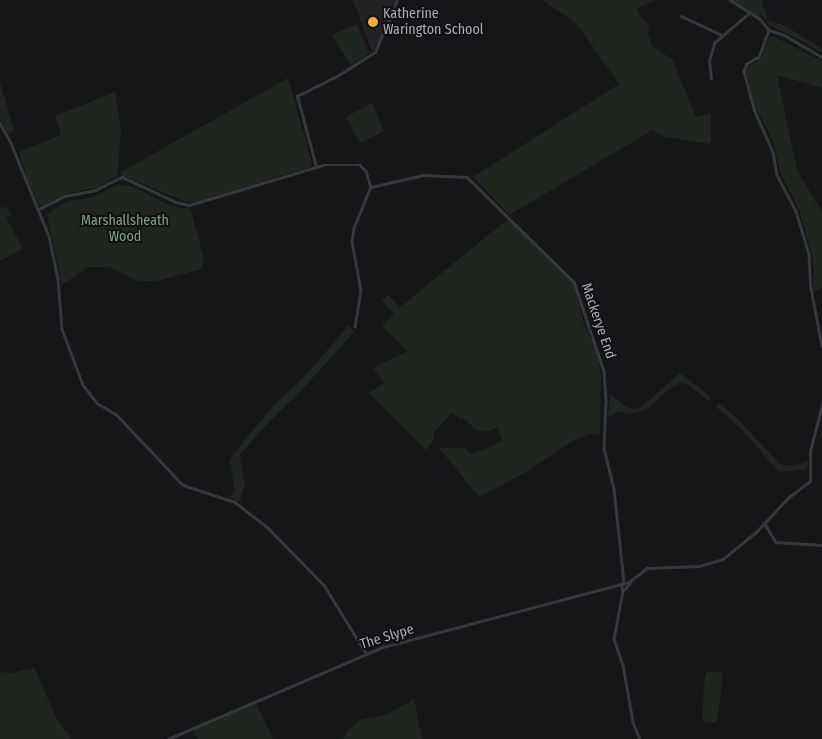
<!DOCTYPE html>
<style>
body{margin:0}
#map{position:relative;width:822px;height:739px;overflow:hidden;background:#161618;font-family:"Fira Sans Condensed",sans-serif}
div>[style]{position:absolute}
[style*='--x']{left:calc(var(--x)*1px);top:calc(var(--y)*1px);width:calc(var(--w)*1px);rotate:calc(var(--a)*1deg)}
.built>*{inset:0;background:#222225}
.green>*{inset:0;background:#1e261f}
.minor>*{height:2.5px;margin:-1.25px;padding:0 1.25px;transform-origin:1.25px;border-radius:1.25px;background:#37383d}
.dots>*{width:14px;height:14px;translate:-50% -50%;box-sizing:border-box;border:2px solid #111113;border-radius:50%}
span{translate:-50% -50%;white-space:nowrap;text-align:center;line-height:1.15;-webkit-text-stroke:4px #111113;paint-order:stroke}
.poi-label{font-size:14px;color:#a8adb8}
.left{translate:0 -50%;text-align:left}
.park-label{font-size:14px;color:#7fa381}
.street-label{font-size:14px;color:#a8adb8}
</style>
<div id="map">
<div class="built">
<div style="clip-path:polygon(353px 0,395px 0,378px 43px,372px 52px)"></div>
</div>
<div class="green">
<div style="clip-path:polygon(542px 0,656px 0,637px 8px,637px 12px,649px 26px,648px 34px,652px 46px,672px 59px,696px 117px,711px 114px,711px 144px,661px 136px,653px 130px,509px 215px,473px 176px,478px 174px,619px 84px,576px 23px)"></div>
<div style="clip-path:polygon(730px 0,762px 0,767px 20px,786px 26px,822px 49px,822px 53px,798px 39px,769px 25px,759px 11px,759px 18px)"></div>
<div style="clip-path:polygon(357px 24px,369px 53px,351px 65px,331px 35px)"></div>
<div style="clip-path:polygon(773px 36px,822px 61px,822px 88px,777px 75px,797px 170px,822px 212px,822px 287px,813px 292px,814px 270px,811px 252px,799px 209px,780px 173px,774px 143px,755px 106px,746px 71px,749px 66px,761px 59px,769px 38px)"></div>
<div style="clip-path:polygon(288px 78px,312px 163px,311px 167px,195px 202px,186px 202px,121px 175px,121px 172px)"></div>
<div style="clip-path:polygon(0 82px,14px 131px,8px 134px,0 120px)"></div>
<div style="clip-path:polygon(115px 92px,121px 132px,117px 176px,99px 187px,66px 194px,41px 208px,30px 186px,19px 152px,61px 135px,55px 116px)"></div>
<div style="clip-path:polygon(372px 103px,384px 131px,360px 143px,346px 117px)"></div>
<div style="clip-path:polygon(118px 184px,135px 187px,166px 204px,182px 208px,190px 208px,204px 258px,201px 269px,157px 281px,138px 281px,109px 267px,88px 267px,62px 285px,47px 214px,68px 201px,94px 197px)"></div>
<div style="clip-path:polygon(6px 206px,11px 215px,6px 217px,23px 249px,0 261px,0 209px)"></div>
<div style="clip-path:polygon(508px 219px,574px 285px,583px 321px,597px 353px,601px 374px,600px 435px,590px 434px,574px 440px,526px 472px,479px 497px,439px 448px,466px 448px,470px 455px,476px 452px,482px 451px,502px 440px,497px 427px,487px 432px,476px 430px,463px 418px,460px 419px,452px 413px,434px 432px,434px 440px,426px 450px,369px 393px,384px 383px,373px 368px,408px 351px,382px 326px,394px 314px,382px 300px,388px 295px,400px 307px)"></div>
<div style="clip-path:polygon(349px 325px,354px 332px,300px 392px,261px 430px,240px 455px,245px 486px,240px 499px,241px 503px,229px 497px,235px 491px,230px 461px,235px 452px,272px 407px,305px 376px)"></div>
<div style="clip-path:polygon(680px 373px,711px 397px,709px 401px,687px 384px,680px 383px,668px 390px,648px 409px,631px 414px,618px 411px,608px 418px,610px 394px,625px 406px,633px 409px,640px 408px)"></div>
<div style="clip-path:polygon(719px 403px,738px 419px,779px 463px,786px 466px,798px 465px,807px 461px,808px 466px,805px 469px,779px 472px,742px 430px,716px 407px)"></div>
<div style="clip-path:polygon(34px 668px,56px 717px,65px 731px,71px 735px,69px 739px,0 739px,0 672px,12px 673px)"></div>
<div style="clip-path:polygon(709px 671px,721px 672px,723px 677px,717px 720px,714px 723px,705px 723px,702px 719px,705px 674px)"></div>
<div style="clip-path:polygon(414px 699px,422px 739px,343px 739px,349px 729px,360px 720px,385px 715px)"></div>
<div style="clip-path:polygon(256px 703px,273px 739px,198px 739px,193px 730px)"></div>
</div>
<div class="minor">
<div style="--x:730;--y:0;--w:34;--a:32"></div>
<div style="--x:759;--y:18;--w:16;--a:50"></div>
<div style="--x:769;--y:30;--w:16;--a:18"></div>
<div style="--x:784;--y:35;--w:44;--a:30.1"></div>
<div style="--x:681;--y:16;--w:45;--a:24.9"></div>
<div style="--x:769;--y:30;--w:29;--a:110"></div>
<div style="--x:759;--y:57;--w:14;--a:150"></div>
<div style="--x:747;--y:64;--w:8;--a:113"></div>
<div style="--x:744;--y:71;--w:39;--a:75"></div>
<div style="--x:754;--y:109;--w:47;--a:66.2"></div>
<div style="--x:773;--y:152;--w:23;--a:80"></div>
<div style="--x:777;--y:175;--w:41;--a:62.2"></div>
<div style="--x:796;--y:211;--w:45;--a:73.2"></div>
<div style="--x:809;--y:254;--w:34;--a:87"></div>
<div style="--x:811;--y:288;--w:59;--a:79.3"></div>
<div style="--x:711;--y:79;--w:18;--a:-96"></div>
<div style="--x:709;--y:61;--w:19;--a:-74"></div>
<div style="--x:714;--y:43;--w:45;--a:-40.5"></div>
<div style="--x:0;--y:123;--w:23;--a:61"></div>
<div style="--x:11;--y:143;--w:100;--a:67.8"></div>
<div style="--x:49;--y:236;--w:44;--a:78.2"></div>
<div style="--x:58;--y:279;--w:50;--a:85.4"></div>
<div style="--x:62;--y:329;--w:60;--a:69.4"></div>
<div style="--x:83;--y:385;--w:23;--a:52"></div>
<div style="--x:97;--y:403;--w:23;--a:31"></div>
<div style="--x:117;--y:415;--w:96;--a:46.7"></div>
<div style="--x:183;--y:485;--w:55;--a:18.1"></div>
<div style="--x:235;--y:502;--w:39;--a:38"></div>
<div style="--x:266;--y:526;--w:83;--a:45.5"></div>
<div style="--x:324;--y:585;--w:80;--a:58.3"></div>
<div style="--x:316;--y:167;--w:73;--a:-105"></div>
<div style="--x:297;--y:96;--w:45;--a:-26.6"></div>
<div style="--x:337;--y:76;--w:45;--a:-32.3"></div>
<div style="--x:375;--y:52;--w:56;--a:-67.1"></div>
<div style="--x:371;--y:187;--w:53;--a:-13"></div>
<div style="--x:423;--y:175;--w:44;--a:2.6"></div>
<div style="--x:467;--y:177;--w:150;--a:44.5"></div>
<div style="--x:574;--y:282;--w:94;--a:71.4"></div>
<div style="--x:604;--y:371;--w:30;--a:86"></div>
<div style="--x:606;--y:401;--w:47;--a:92.4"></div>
<div style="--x:604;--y:448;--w:42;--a:76.3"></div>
<div style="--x:614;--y:489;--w:95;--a:83.9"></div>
<div style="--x:39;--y:209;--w:29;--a:-27"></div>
<div style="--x:65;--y:196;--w:31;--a:-11"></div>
<div style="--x:95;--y:190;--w:30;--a:-26"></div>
<div style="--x:122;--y:177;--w:60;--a:24.8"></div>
<div style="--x:176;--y:202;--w:13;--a:13"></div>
<div style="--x:189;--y:205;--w:140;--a:-16.6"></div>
<div style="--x:323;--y:165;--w:37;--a:0"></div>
<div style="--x:360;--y:165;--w:8;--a:45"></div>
<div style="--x:366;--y:171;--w:17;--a:73"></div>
<div style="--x:371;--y:187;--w:44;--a:112.5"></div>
<div style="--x:354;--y:228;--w:14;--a:98"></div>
<div style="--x:352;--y:242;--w:49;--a:79.4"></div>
<div style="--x:361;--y:290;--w:37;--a:99"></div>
<div style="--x:765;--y:524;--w:21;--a:59"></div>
<div style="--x:776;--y:542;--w:46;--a:3.7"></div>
<div style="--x:621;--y:584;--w:7;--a:74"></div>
<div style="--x:623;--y:591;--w:49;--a:100.6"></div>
<div style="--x:614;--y:639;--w:28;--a:71"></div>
<div style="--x:623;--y:665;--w:58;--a:80"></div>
<div style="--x:633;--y:722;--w:18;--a:68"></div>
<div style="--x:623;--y:591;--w:11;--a:-49"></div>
<div style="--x:168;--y:739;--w:234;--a:-23.2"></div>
<div style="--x:383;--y:647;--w:254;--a:-14.8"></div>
<div style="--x:629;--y:582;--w:23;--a:-38"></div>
<div style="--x:647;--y:568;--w:52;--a:-2.2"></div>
<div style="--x:699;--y:566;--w:25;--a:-16"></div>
<div style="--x:723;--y:559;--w:43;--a:-39.3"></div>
<div style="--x:756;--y:532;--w:48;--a:-46.7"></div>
<div style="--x:789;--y:497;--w:26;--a:-37"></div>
<div style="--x:810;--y:481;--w:30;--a:-90"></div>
<div style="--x:810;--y:451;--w:48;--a:-75.4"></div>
</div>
<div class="dots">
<div style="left:373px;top:22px;background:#f2b134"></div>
</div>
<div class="poi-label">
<span class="left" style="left:383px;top:22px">Katherine<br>Warington School</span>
</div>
<div class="park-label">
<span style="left:125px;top:229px">Marshallsheath<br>Wood</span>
</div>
<div class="street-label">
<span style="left:598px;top:321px;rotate:71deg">Mackerye End</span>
<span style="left:387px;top:637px;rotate:-17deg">The Slype</span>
</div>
</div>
